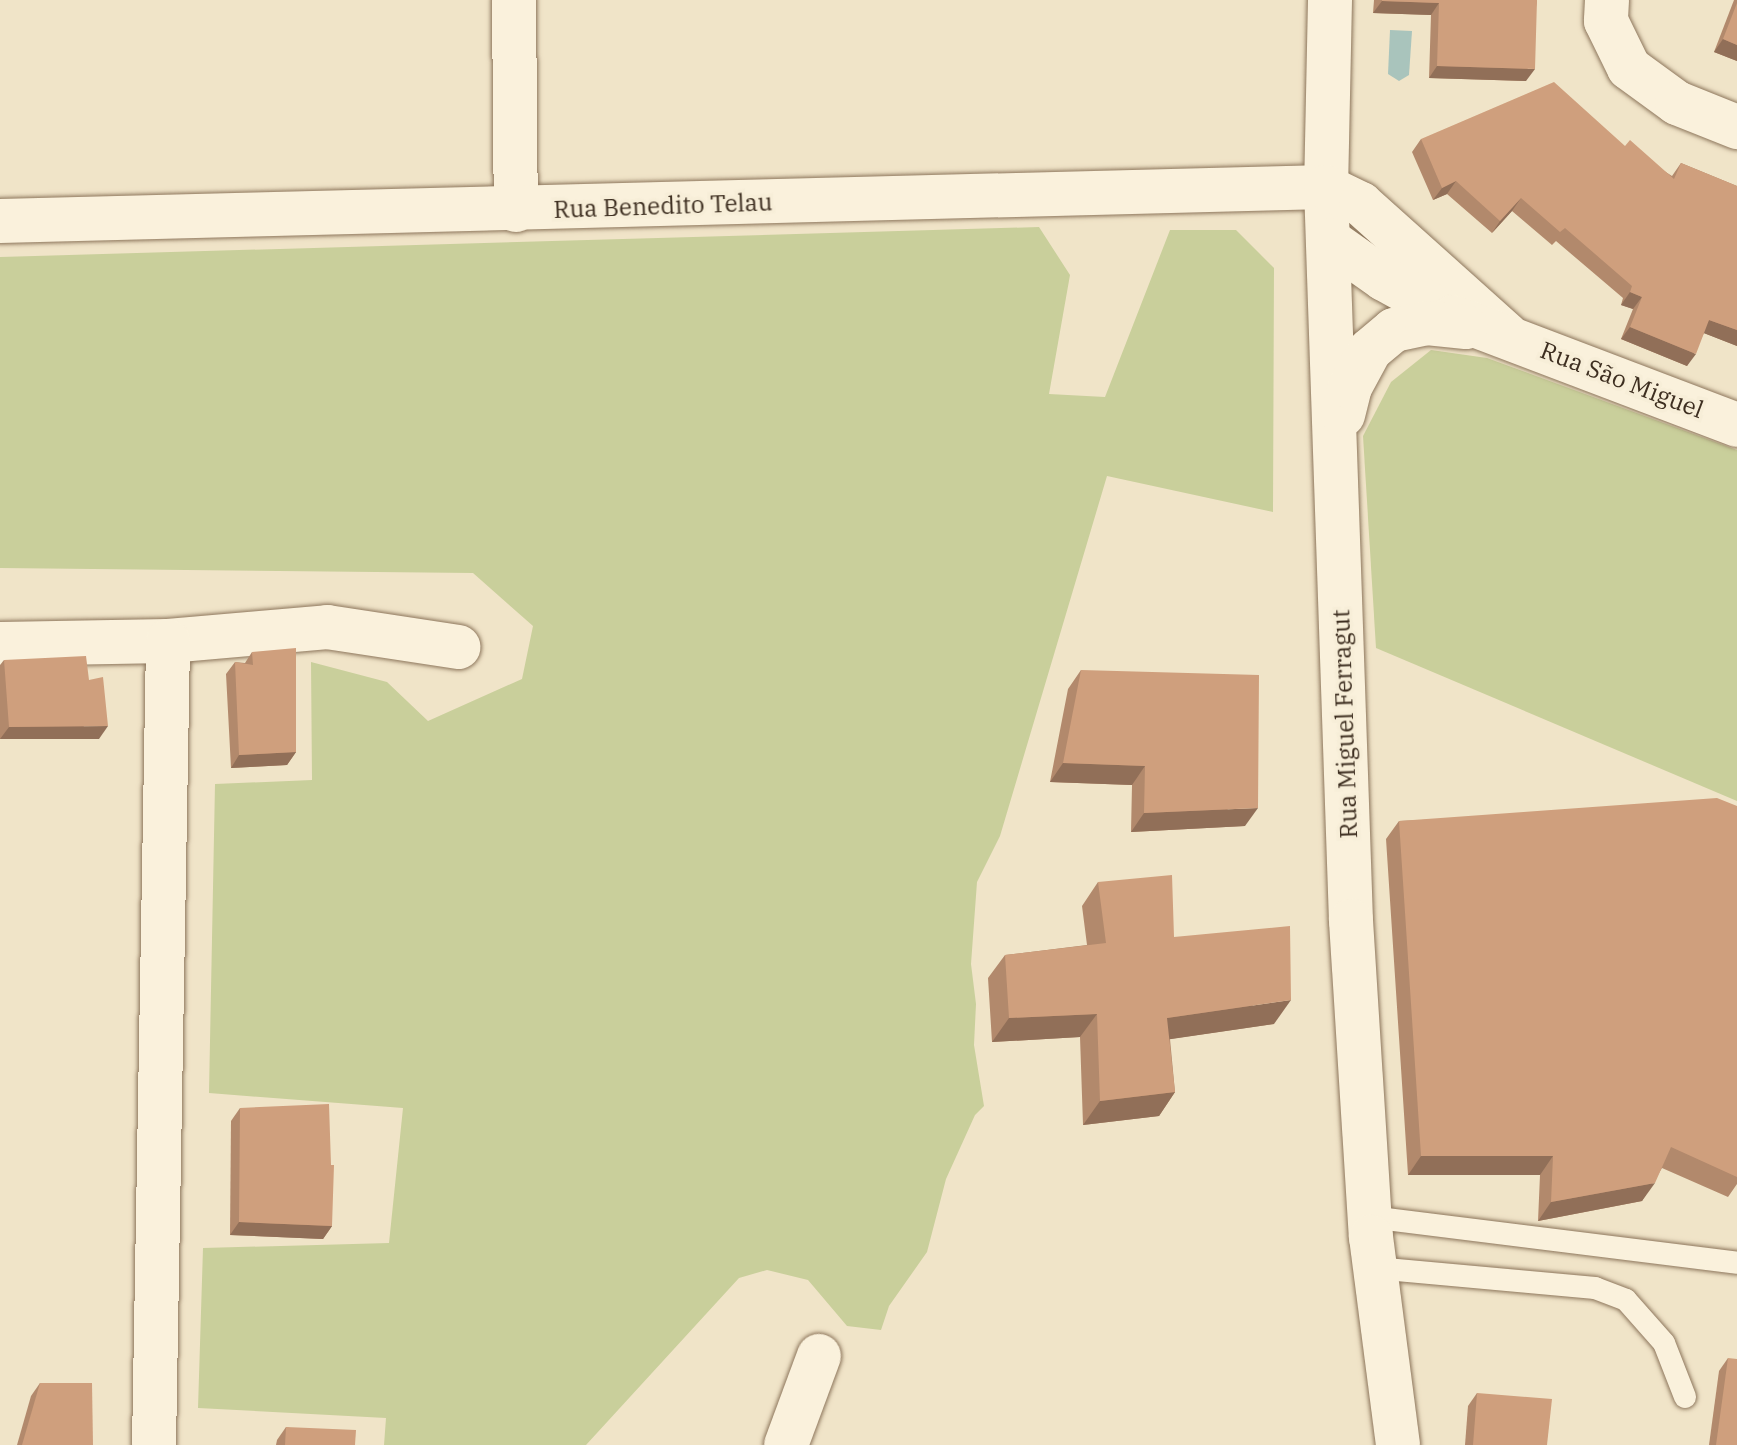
<!DOCTYPE html>
<meta charset="utf-8">
<style>
body{margin:0}
#map{position:relative;width:1737px;height:1445px;overflow:hidden;background:#f0e4c8;font-family:"IBM Plex Serif",serif}
div>[style]{position:absolute}
[style*='--x']{left:calc(var(--x)*1px);top:calc(var(--y)*1px);width:calc(var(--w)*1px);rotate:calc(var(--a)*1deg)}
.green>*{inset:0;background:#c9cf9b}
.water>*{inset:0;background:#a9c4bc}
.roads{filter:drop-shadow(0 0 2px #8d765c) drop-shadow(0 0 2px #8d765c)}
.lane>*{height:22px;margin:-11px;padding:0 11px;transform-origin:11px;border-radius:11px;background:#faf1dc}
.street>*{height:44px;margin:-22px;padding:0 22px;transform-origin:22px;border-radius:22px;background:#faf1dc}
.wall>*{inset:0;background:#b2896c}
.shaded-wall>*{inset:0;background:#916f58}
.building>*{inset:0;background:#cf9f7d}
span{translate:-50% -50%;white-space:nowrap;text-align:center;line-height:1.15;-webkit-text-stroke:7px #f7eed8;paint-order:stroke}
.street-label{font-size:24px;color:#3d2e20}
</style>
<div id="map">
<div class="green">
<div style="clip-path:polygon(1039px 227px,1070px 275px,1049px 394px,1105px 397px,1170px 230px,1236px 230px,1274px 268px,1273px 512px,1107px 476px,1000px 836px,977px 882px,971px 964px,976px 1004px,974px 1045px,984px 1106px,975px 1115px,946px 1179px,927px 1252px,889px 1306px,881px 1330px,847px 1326px,808px 1280px,767px 1270px,739px 1278px,586px 1445px,384px 1445px,386px 1418px,198px 1408px,203px 1248px,389px 1243px,403px 1108px,209px 1093px,215px 784px,312px 780px,311px 662px,387px 682px,428px 721px,522px 679px,533px 626px,473px 573px,0 568px,0 257px)"></div>
<div style="clip-path:polygon(1431px 350px,1487px 358px,1737px 450px,1737px 801px,1376px 648px,1363px 436px,1391px 382px)"></div>
</div>
<div class="water">
<div style="clip-path:polygon(1390px 30px,1412px 31px,1409px 75px,1399px 81px,1388px 74px)"></div>
</div>
<div class="roads">
<div class="lane">
<div style="--x:1370;--y:1217;--w:370;--a:7.1"></div>
<div style="--x:1375;--y:1268;--w:221;--a:5.2"></div>
<div style="--x:1595;--y:1288;--w:33;--a:21"></div>
<div style="--x:1626;--y:1300;--w:57;--a:48.5"></div>
<div style="--x:1664;--y:1343;--w:58;--a:68.7"></div>
</div>
<div class="street">
<div style="--x:514;--y:0;--w:210;--a:89.5"></div>
<div style="--x:1330;--y:0;--w:187;--a:91.2"></div>
<div style="--x:1326;--y:187;--w:734;--a:88.05"></div>
<div style="--x:1351;--y:921;--w:317;--a:86.4"></div>
<div style="--x:1371;--y:1237;--w:210;--a:82.6"></div>
<div style="--x:1607;--y:0;--w:21;--a:93"></div>
<div style="--x:1606;--y:21;--w:52;--a:63.9"></div>
<div style="--x:1629;--y:68;--w:59;--a:36.1"></div>
<div style="--x:1677;--y:103;--w:65;--a:21.8"></div>
<div style="--x:0;--y:221;--w:1326;--a:-1.47"></div>
<div style="--x:1326;--y:187;--w:39;--a:26"></div>
<div style="--x:1361;--y:204;--w:196;--a:41.9"></div>
<div style="--x:1329;--y:240;--w:67;--a:35.3"></div>
<div style="--x:1384;--y:279;--w:79;--a:28.8"></div>
<div style="--x:1453;--y:317;--w:304;--a:20.8"></div>
<div style="--x:1343;--y:415;--w:29;--a:-76"></div>
<div style="--x:1350;--y:387;--w:42;--a:-61.6"></div>
<div style="--x:1370;--y:350;--w:31;--a:-40"></div>
<div style="--x:1394;--y:330;--w:34;--a:-12"></div>
<div style="--x:1427;--y:323;--w:39;--a:6"></div>
<div style="--x:0;--y:644;--w:168;--a:-1"></div>
<div style="--x:168;--y:641;--w:160;--a:-5"></div>
<div style="--x:327;--y:627;--w:133;--a:8.7"></div>
<div style="--x:154;--y:1445;--w:804;--a:-89"></div>
<div style="--x:786;--y:1445;--w:95;--a:-69.7"></div>
</div>
</div>
<div class="wall">
<div style="clip-path:polygon(1374px 0,1537px 0,1526px 81px,1429px 78px,1431px 15px,1373px 13px)"></div>
<div style="clip-path:polygon(1734px 0,1737px 0,1737px 61px,1714px 52px)"></div>
<div style="clip-path:polygon(1421px 139px,1625px 146px,1672px 176px,1681px 163px,1737px 186px,1737px 346px,1704px 333px,1687px 366px,1621px 339px,1633px 309px,1621px 305px,1623px 298px,1556px 241px,1552px 245px,1512px 211px,1492px 233px,1447px 194px,1433px 200px,1412px 152px)"></div>
<div style="clip-path:polygon(252px 652px,296px 752px,287px 765px,231px 768px,226px 674px,235px 662px,245px 663px)"></div>
<div style="clip-path:polygon(4px 660px,99px 739px,0 739px,0 665px)"></div>
<div style="clip-path:polygon(1081px 670px,1245px 826px,1131px 832px,1132px 785px,1050px 782px,1068px 689px)"></div>
<div style="clip-path:polygon(1737px 806px,1737px 1184px,1728px 1197px,1662px 1168px,1642px 1201px,1538px 1221px,1540px 1175px,1408px 1175px,1386px 839px,1399px 821px)"></div>
<div style="clip-path:polygon(1098px 882px,1174px 937px,1274px 1024px,1170px 1039px,1175px 1092px,1159px 1116px,1083px 1125px,1080px 1037px,992px 1042px,988px 978px,1005px 955px,1087px 945px,1082px 906px)"></div>
<div style="clip-path:polygon(240px 1108px,332px 1226px,323px 1239px,230px 1235px,231px 1121px)"></div>
<div style="clip-path:polygon(1728px 1358px,1737px 1445px,1709px 1445px,1719px 1371px)"></div>
<div style="clip-path:polygon(40px 1383px,93px 1445px,17px 1445px,31px 1396px)"></div>
<div style="clip-path:polygon(1477px 1393px,1547px 1445px,1465px 1445px,1468px 1406px)"></div>
<div style="clip-path:polygon(286px 1427px,355px 1445px,276px 1445px,277px 1440px)"></div>
</div>
<div class="shaded-wall">
<div style="clip-path:polygon(1382px 1px,1439px 3px,1431px 15px,1373px 13px)"></div>
<div style="clip-path:polygon(1723px 39px,1737px 45px,1737px 61px,1714px 52px)"></div>
<div style="clip-path:polygon(1437px 66px,1535px 69px,1526px 81px,1429px 78px)"></div>
<div style="clip-path:polygon(1456px 181px,1447px 194px,1433px 200px,1442px 188px)"></div>
<div style="clip-path:polygon(1521px 198px,1512px 211px,1492px 233px,1500px 221px)"></div>
<div style="clip-path:polygon(1630px 292px,1642px 297px,1633px 309px,1621px 305px)"></div>
<div style="clip-path:polygon(1709px 320px,1737px 330px,1737px 346px,1701px 332px)"></div>
<div style="clip-path:polygon(1630px 327px,1696px 354px,1687px 366px,1621px 339px)"></div>
<div style="clip-path:polygon(108px 726px,99px 739px,0 739px,9px 727px)"></div>
<div style="clip-path:polygon(296px 752px,287px 765px,231px 768px,239px 755px)"></div>
<div style="clip-path:polygon(1063px 763px,1145px 766px,1132px 785px,1050px 782px)"></div>
<div style="clip-path:polygon(1258px 808px,1245px 826px,1131px 832px,1144px 813px)"></div>
<div style="clip-path:polygon(1291px 1000px,1274px 1024px,1151px 1042px,1167px 1018px)"></div>
<div style="clip-path:polygon(1097px 1014px,1080px 1037px,992px 1042px,1009px 1018px)"></div>
<div style="clip-path:polygon(1175px 1092px,1159px 1116px,1083px 1125px,1100px 1101px)"></div>
<div style="clip-path:polygon(1421px 1156px,1553px 1156px,1540px 1175px,1408px 1175px)"></div>
<div style="clip-path:polygon(1655px 1183px,1642px 1201px,1538px 1221px,1551px 1202px)"></div>
<div style="clip-path:polygon(239px 1222px,332px 1226px,323px 1239px,230px 1235px)"></div>
</div>
<div class="building">
<div style="clip-path:polygon(1382px 0,1537px 0,1535px 69px,1437px 66px,1439px 3px,1382px 1px)"></div>
<div style="clip-path:polygon(1737px 3px,1737px 45px,1723px 39px)"></div>
<div style="clip-path:polygon(1554px 82px,1625px 146px,1630px 140px,1674px 179px,1681px 163px,1737px 186px,1737px 330px,1709px 320px,1696px 354px,1630px 327px,1642px 297px,1630px 292px,1632px 286px,1565px 228px,1560px 232px,1521px 198px,1500px 221px,1456px 181px,1442px 188px,1421px 139px)"></div>
<div style="clip-path:polygon(296px 648px,296px 752px,239px 755px,235px 662px,253px 665px,252px 652px)"></div>
<div style="clip-path:polygon(86px 656px,89px 680px,103px 677px,108px 726px,9px 727px,4px 660px)"></div>
<div style="clip-path:polygon(1081px 670px,1259px 675px,1258px 808px,1144px 813px,1145px 766px,1063px 763px)"></div>
<div style="clip-path:polygon(1717px 798px,1737px 806px,1737px 1177px,1671px 1147px,1655px 1183px,1551px 1202px,1553px 1156px,1421px 1156px,1399px 821px)"></div>
<div style="clip-path:polygon(1172px 875px,1174px 937px,1290px 926px,1291px 1000px,1167px 1018px,1175px 1092px,1100px 1101px,1097px 1014px,1009px 1018px,1005px 955px,1106px 943px,1098px 882px)"></div>
<div style="clip-path:polygon(329px 1104px,331px 1165px,334px 1165px,332px 1226px,239px 1222px,240px 1108px)"></div>
<div style="clip-path:polygon(1728px 1358px,1737px 1359px,1737px 1445px,1716px 1445px)"></div>
<div style="clip-path:polygon(40px 1383px,92px 1383px,93px 1445px,22px 1445px)"></div>
<div style="clip-path:polygon(1477px 1393px,1552px 1399px,1547px 1445px,1473px 1445px)"></div>
<div style="clip-path:polygon(286px 1427px,356px 1430px,355px 1445px,285px 1445px)"></div>
</div>
<div class="street-label">
<span style="left:663px;top:206px;rotate:-2deg">Rua Benedito Telau</span>
<span style="left:1622px;top:380px;rotate:21deg">Rua São Miguel</span>
<span style="left:1345px;top:724px;rotate:-92deg">Rua Miguel Ferragut</span>
</div>
</div>
